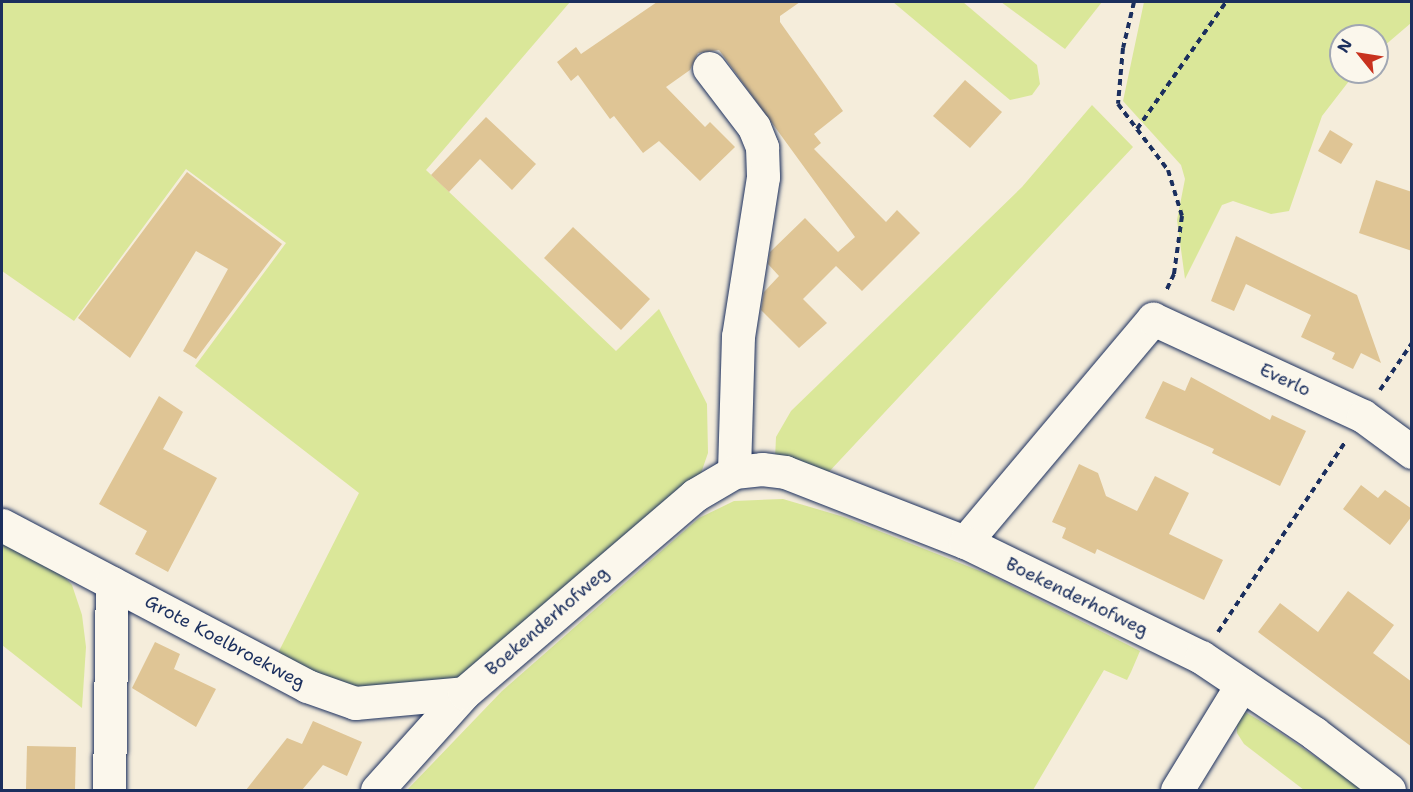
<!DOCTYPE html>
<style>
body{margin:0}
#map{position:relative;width:1413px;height:792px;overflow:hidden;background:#f5eddb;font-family:"Shantell Sans",sans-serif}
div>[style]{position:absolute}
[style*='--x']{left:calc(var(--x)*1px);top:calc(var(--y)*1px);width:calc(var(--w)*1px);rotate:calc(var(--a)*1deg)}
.green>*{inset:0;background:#dae799}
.building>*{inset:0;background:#dfc595}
.path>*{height:4px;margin-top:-2px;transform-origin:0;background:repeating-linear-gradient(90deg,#1b2f5e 0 6px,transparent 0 10.5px)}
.roads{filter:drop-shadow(0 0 2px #1b2f5e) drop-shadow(0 0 2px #1b2f5e)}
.minor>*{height:33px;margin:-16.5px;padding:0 16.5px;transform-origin:16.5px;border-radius:16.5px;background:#fbf7ec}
span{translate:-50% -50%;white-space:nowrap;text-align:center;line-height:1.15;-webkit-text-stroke:5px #fbf7ec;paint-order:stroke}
.street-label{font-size:18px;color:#1b2f5e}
.frame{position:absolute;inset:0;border:3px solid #1b2f5e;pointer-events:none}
.north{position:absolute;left:1329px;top:24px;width:60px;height:60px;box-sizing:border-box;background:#fbf7ec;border:2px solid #a1a7b3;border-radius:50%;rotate:300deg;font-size:16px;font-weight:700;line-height:24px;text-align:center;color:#1b2f5e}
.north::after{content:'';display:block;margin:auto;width:21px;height:27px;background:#c8321e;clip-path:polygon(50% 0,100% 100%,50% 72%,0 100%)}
</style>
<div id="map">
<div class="green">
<div style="clip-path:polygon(2px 2px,570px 2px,426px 170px,616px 351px,659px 309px,707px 404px,708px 453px,700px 476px,473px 674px,426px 688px,358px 691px,277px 655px,359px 493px,195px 366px,286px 243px,186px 169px,74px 321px,2px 271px)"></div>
<div style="clip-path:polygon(893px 2px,963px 2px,1037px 65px,1040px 84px,1032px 95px,1010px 100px)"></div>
<div style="clip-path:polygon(1001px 2px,1102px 2px,1065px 49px)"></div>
<div style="clip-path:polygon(1144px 2px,1411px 2px,1411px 23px,1377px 52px,1377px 36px,1341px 36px,1341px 72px,1356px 72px,1322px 116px,1289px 211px,1271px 214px,1233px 201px,1222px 205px,1185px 279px,1177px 220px,1185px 179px,1181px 165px,1123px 101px)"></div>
<div style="clip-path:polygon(1092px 105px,1133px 147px,826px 475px,775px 459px,776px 437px,791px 411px,1022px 187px)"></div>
<div style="clip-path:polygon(783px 499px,844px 517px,990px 575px,1140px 651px,1131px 672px,1127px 680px,1104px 670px,1033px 790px,407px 790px,502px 691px,699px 518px,734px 501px)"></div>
<div style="clip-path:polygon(2px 539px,55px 567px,72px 585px,82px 615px,86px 647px,82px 708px,2px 645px)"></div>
<div style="clip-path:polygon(1237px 707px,1282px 734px,1364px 790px,1304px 790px,1244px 744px,1237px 733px)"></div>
</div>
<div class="building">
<div style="clip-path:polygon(657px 2px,800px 2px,780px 16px,780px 22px,843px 111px,814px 134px,821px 143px,814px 149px,886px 222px,897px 210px,920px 233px,862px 291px,836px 266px,803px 299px,827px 323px,799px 348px,761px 310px,764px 292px,779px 276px,768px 264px,770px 252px,805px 218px,838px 252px,855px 237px,719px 50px,698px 53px,690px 70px,666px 87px,705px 127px,710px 122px,735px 147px,700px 181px,659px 141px,643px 153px,614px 116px,610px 119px,578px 75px,571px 81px,557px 62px,576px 47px,581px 54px)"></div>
<div style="clip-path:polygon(965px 80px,1002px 112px,970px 148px,933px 116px)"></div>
<div style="clip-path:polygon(486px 117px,536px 164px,512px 190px,480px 159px,449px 192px,431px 175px)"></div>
<div style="clip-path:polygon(1330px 130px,1353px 144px,1341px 164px,1318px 151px)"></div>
<div style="clip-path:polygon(187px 172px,282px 244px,196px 359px,183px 351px,228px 269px,196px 251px,130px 358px,78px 318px)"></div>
<div style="clip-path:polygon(1376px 180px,1412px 192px,1412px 251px,1359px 233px)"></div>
<div style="clip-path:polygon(573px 227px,650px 299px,621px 330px,544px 258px)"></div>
<div style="clip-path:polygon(1236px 236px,1357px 295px,1381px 363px,1361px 353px,1353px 369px,1332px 359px,1335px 353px,1301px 337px,1311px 315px,1246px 284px,1234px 311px,1211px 301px)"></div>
<div style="clip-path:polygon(1191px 377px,1270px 420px,1272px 415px,1306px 431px,1280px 486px,1212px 453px,1214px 449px,1145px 418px,1163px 381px,1185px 391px)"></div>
<div style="clip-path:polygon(159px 396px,183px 412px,163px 449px,217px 478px,168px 572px,135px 554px,147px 531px,99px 504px)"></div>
<div style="clip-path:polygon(1079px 464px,1098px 473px,1106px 496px,1137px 511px,1155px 476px,1189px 493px,1169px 534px,1223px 560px,1204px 600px,1097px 549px,1095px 554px,1062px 538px,1066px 528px,1052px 522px)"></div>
<div style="clip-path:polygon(1361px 485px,1378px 498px,1385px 490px,1412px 509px,1412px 516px,1390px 545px,1343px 509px)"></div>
<div style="clip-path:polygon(1348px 591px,1394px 625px,1373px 653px,1412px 682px,1412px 747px,1258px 632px,1280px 603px,1318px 632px)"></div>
<div style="clip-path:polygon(155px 642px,180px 654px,174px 669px,216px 689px,196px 727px,132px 688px)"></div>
<div style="clip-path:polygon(313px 721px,362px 742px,347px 776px,323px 765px,302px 790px,246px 790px,287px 738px,302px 744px)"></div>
<div style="clip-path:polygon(27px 746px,76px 747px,75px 790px,26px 790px)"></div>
</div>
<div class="path">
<div style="--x:1134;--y:2;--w:47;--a:103.4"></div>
<div style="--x:1123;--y:48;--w:56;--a:95.1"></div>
<div style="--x:1118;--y:104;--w:83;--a:52.9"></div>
<div style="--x:1168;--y:170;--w:48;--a:73.1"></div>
<div style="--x:1182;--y:216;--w:59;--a:97.9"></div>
<div style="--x:1174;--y:274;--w:19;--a:115"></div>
<div style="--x:1137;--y:129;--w:155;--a:-55"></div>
<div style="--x:1380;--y:390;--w:57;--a:-55.8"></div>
<div style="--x:1218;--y:632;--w:230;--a:-56.2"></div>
</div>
<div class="roads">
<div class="minor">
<div style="--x:709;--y:68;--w:74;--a:52.7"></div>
<div style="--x:754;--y:127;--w:22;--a:68"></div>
<div style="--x:762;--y:147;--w:30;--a:88"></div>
<div style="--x:763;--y:177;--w:161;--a:98.9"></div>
<div style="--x:738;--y:336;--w:136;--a:91.7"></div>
<div style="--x:2;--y:525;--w:345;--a:27.8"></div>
<div style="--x:307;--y:686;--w:51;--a:19.5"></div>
<div style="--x:355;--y:703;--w:109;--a:-5.2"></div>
<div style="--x:965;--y:542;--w:292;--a:-49.9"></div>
<div style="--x:1153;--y:319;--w:231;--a:24.8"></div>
<div style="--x:1363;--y:416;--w:61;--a:36.3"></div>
<div style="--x:109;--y:790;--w:207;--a:-89.2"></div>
<div style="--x:377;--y:790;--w:130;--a:-48.1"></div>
<div style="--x:464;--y:693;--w:304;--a:-40.6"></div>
<div style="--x:695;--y:495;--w:45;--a:-30.5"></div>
<div style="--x:734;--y:472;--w:28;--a:-6"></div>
<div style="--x:762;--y:469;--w:23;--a:7"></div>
<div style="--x:785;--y:472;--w:193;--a:21.3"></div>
<div style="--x:965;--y:542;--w:263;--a:26"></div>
<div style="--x:1201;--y:657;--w:136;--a:33.9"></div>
<div style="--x:1314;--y:733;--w:94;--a:37.2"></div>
<div style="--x:1177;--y:790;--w:124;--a:-58.5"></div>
</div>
</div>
<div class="street-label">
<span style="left:1285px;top:380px;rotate:25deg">Everlo</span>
<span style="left:1077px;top:597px;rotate:26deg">Boekenderhofweg</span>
<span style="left:547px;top:621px;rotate:-41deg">Boekenderhofweg</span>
<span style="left:225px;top:642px;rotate:28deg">Grote Koelbroekweg</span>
</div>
<div class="frame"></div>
<div class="north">N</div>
</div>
